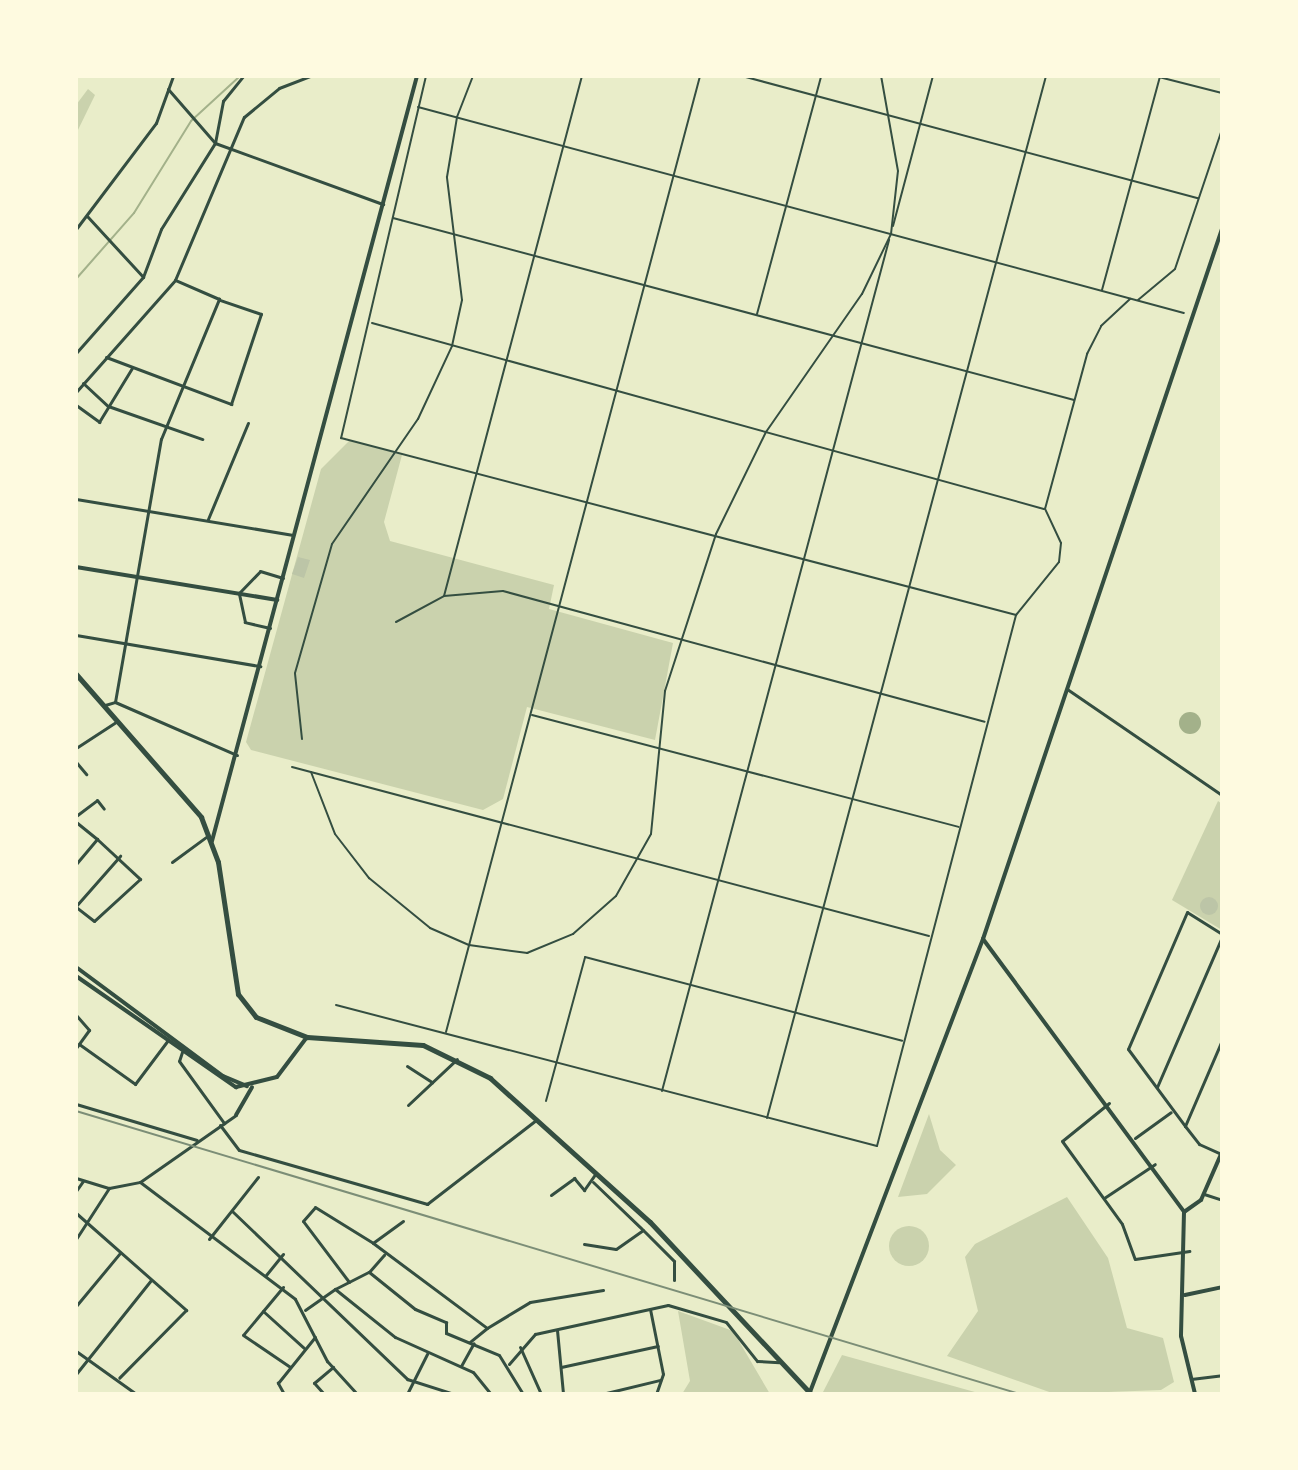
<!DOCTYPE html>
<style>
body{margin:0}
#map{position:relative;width:1298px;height:1470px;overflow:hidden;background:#e9edc9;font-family:"Public Sans",sans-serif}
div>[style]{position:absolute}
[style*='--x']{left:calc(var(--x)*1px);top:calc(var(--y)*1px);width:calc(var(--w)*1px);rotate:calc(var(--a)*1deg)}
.green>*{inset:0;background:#cad2ad}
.round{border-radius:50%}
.water>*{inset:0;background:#a3b18a}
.stream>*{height:2px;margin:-1px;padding:0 1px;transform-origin:1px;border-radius:1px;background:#a3b18a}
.building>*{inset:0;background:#bcc5a7}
.service>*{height:2px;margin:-1px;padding:0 1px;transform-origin:1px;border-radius:1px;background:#344e41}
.minor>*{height:3px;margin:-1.5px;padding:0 1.5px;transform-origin:1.5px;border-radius:1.5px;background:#344e41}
.tertiary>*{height:4px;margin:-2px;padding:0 2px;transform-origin:2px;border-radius:2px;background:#344e41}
.primary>*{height:5px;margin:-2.5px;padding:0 2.5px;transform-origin:2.5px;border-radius:2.5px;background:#344e41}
.rail>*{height:2px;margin:-1px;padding:0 1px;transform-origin:1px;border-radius:1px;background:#7c8e77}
span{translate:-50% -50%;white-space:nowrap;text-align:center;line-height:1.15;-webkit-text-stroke:8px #fefae0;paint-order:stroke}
.frame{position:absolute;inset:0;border:78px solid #fefae0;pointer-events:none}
</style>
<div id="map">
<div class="green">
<div style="clip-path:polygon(88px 89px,95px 95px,76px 134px,76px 105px)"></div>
<div style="clip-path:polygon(350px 440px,402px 455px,384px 522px,390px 541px,554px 585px,549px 609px,673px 643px,655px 740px,527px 707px,503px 799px,483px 810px,251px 750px,246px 742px,321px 469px)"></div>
<div style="clip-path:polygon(1218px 801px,1222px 804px,1222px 930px,1172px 900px)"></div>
<div style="clip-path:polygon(929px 1114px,940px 1150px,956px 1165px,927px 1194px,898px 1197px)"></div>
<div style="clip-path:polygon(1067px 1197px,1108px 1258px,1127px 1328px,1163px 1338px,1174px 1382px,1161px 1390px,1055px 1394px,947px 1356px,978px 1311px,965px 1257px,975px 1244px)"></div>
<div class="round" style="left:889px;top:1226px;width:40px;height:40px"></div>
<div style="clip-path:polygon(678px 1311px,733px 1331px,770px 1394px,682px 1394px,690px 1381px)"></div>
<div style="clip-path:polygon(842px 1355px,982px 1394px,822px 1394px)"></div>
</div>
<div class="water">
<div class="round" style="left:1179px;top:712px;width:22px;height:22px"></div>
</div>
<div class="stream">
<div style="--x:76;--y:279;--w:88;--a:-48.7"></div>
<div style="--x:134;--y:213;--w:108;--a:-58.2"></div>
<div style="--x:191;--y:121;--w:67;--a:-42.6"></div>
</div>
<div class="building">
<div style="clip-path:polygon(298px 557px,310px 560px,304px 578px,292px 574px)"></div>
<div class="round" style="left:1200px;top:897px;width:18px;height:18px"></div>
</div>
<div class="service">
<div style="--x:426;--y:76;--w:372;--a:103.2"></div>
<div style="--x:341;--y:438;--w:698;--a:14.69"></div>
<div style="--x:742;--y:76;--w:472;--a:15"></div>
<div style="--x:1155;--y:76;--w:69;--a:14.2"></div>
<div style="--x:418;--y:107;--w:793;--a:15.05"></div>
<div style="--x:393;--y:218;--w:705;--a:14.96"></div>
<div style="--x:893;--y:226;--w:155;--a:-75.1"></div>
<div style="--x:1102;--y:290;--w:222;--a:-74.8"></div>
<div style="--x:1138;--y:300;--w:48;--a:-40"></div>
<div style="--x:1175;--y:269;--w:148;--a:-71.4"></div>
<div style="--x:757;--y:314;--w:246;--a:-74.9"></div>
<div style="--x:372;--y:323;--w:697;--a:15.47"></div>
<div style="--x:444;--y:596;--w:538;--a:-75.14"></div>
<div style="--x:396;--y:622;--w:55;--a:-28.4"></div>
<div style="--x:444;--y:596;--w:59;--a:-4.8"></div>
<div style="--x:503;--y:591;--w:499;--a:15.2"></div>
<div style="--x:532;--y:715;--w:441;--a:14.7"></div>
<div style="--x:302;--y:739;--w:66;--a:-96.1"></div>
<div style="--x:295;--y:673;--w:134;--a:-74"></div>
<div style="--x:332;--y:544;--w:152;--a:-55.5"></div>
<div style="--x:418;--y:419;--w:81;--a:-65"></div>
<div style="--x:452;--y:346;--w:47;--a:-77.7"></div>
<div style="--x:462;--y:300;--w:124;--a:-97"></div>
<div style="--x:447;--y:177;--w:61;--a:-80.5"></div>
<div style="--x:457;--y:117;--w:44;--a:-68.7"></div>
<div style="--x:292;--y:767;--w:659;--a:14.86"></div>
<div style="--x:311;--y:772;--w:66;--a:68.8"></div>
<div style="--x:335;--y:834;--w:56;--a:52.3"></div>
<div style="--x:369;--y:878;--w:79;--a:39.3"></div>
<div style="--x:430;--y:928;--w:43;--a:23.6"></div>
<div style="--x:469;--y:945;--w:59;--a:7.9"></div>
<div style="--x:527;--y:953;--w:50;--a:-22.4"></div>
<div style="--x:573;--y:934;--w:57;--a:-41.5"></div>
<div style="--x:616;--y:896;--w:71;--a:-60.6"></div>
<div style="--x:651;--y:834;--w:144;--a:-84.4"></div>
<div style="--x:665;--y:691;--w:165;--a:-72"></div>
<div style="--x:716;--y:534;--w:114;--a:-63.9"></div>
<div style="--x:766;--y:432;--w:168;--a:-55.2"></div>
<div style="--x:862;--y:294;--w:67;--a:-64.2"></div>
<div style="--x:891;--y:234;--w:63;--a:-83.7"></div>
<div style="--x:898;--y:171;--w:97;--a:-100.1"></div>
<div style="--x:336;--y:1005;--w:559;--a:14.61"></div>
<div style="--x:877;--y:1146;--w:549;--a:-75.33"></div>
<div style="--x:1016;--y:615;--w:68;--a:-50.9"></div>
<div style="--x:1059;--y:562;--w:19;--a:-84"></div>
<div style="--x:1061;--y:543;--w:38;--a:-115"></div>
<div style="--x:1045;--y:509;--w:161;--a:-74.8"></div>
<div style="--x:1087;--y:354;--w:31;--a:-63"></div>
<div style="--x:1101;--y:326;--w:40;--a:-43"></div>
<div style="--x:446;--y:1032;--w:989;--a:-75.12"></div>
<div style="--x:662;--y:1091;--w:881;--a:-75.06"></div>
<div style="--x:546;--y:1101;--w:149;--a:-74.8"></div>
<div style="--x:585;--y:957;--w:328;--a:14.8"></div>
<div style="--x:767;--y:1118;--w:1079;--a:-75.01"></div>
</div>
<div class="minor">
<div style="--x:168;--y:89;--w:72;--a:49"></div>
<div style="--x:215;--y:143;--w:179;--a:20"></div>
<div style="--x:87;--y:216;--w:83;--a:47.4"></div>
<div style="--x:76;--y:229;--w:133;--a:-53"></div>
<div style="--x:156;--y:123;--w:50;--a:-70.1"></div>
<div style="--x:76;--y:353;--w:101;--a:-48.6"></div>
<div style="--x:143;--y:277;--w:51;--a:-69.4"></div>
<div style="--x:161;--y:229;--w:102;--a:-57.9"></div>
<div style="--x:215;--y:143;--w:43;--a:-79.2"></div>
<div style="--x:223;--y:101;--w:32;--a:-51"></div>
<div style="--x:106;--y:357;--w:134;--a:20.6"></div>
<div style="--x:231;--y:404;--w:95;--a:-71.6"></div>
<div style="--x:261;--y:314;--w:43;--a:-161.1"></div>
<div style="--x:83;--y:383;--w:34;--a:43"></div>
<div style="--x:108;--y:406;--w:100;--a:19.3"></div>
<div style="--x:76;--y:392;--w:149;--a:-48.5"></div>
<div style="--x:175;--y:280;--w:177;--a:-67.1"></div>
<div style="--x:244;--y:117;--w:45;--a:-39.6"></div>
<div style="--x:279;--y:88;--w:33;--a:-21"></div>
<div style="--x:76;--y:405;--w:29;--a:36"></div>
<div style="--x:99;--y:422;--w:63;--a:-58.6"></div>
<div style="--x:76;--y:499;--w:220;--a:9.4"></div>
<div style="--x:208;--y:519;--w:104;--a:-67.4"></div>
<div style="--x:270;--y:628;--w:26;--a:-167"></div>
<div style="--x:245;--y:622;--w:30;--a:-102"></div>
<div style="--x:239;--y:593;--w:30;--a:-46"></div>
<div style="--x:260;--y:571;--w:24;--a:17"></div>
<div style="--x:76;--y:635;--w:187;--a:9.6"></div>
<div style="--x:1067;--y:689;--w:188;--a:34.4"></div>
<div style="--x:115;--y:702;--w:133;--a:23.5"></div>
<div style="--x:105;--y:705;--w:10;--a:-17"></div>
<div style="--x:115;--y:702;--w:267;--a:-80.1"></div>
<div style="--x:161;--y:439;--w:152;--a:-67.5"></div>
<div style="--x:219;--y:299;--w:48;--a:-156.6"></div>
<div style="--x:76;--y:748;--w:48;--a:-33"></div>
<div style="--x:76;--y:762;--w:16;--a:50"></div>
<div style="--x:76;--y:816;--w:26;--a:-37"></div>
<div style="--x:97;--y:800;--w:11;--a:52"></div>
<div style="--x:76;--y:822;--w:27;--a:39"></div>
<div style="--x:172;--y:862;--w:42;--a:-36.3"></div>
<div style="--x:76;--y:864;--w:33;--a:-50"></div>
<div style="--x:97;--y:839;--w:59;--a:42.9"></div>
<div style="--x:140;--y:879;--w:62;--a:137.6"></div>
<div style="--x:94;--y:921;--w:23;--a:-142"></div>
<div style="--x:76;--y:906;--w:67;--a:-48.7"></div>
<div style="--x:1222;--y:934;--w:41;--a:-147.8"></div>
<div style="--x:1187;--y:912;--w:149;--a:113.3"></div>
<div style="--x:1128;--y:1049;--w:96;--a:53.5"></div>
<div style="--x:1185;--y:1126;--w:94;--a:-66.7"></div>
<div style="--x:76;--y:1015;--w:20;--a:49"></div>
<div style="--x:89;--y:1030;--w:22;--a:126"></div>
<div style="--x:79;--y:1044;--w:69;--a:35.5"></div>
<div style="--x:135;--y:1084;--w:55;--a:-53.1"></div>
<div style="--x:182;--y:1052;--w:9;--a:108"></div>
<div style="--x:179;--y:1061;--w:77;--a:54"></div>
<div style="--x:407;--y:1066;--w:30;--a:33"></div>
<div style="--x:1157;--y:1087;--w:163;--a:-66.6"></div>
<div style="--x:1109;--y:1103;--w:60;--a:141"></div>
<div style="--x:1062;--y:1141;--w:102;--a:54.1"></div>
<div style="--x:1122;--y:1224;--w:37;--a:70"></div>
<div style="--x:1135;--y:1259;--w:55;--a:-8.4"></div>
<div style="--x:76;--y:1104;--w:126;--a:16.6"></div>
<div style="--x:408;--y:1105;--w:67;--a:-43.2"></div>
<div style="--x:220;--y:1125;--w:31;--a:53"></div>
<div style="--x:239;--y:1150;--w:196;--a:16"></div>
<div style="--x:427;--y:1204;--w:138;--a:-37.6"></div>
<div style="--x:1185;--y:1126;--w:23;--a:52"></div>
<div style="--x:1199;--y:1144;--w:24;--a:24"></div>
<div style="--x:1135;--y:1138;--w:44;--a:-35.8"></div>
<div style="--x:76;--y:1178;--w:34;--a:17"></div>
<div style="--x:109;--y:1188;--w:32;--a:-11"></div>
<div style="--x:140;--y:1182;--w:117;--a:-34.9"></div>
<div style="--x:140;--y:1182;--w:194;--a:37"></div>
<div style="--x:295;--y:1299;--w:70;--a:62.7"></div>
<div style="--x:327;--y:1361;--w:45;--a:47.7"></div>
<div style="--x:593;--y:1182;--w:68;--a:43.8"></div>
<div style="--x:76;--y:1191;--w:12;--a:-55"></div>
<div style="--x:1204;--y:1194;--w:19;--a:18"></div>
<div style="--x:551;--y:1195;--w:29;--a:-36"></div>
<div style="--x:574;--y:1178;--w:16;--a:50"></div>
<div style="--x:584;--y:1190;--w:21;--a:-55"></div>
<div style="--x:1104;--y:1198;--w:61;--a:-33.7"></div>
<div style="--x:232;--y:1211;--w:243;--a:43.8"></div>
<div style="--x:407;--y:1379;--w:49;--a:17.7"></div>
<div style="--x:76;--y:1213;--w:147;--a:41.4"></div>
<div style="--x:186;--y:1310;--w:95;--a:134.6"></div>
<div style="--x:403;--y:1221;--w:37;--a:144"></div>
<div style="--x:373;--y:1243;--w:142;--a:36.7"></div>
<div style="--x:487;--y:1328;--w:22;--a:141"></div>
<div style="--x:76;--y:1239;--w:61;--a:-57.1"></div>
<div style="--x:209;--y:1239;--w:79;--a:-51.7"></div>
<div style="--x:584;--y:1244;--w:32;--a:9"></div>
<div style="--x:616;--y:1249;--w:33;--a:-35"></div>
<div style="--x:643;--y:1230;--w:44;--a:45"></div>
<div style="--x:674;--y:1261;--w:19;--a:90"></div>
<div style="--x:369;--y:1272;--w:23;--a:-49"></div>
<div style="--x:266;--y:1275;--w:27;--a:-51"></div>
<div style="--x:349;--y:1282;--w:76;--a:-127"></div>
<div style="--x:303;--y:1221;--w:18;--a:-49"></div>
<div style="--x:315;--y:1207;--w:68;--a:31.8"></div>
<div style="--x:283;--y:1287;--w:62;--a:129.8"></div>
<div style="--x:243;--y:1335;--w:57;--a:34.2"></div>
<div style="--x:335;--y:1289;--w:38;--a:-27"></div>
<div style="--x:369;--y:1272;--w:59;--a:38.8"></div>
<div style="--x:415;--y:1309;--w:34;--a:23"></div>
<div style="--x:446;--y:1322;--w:11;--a:90"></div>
<div style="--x:446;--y:1333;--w:57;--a:22.5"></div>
<div style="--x:499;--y:1355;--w:46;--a:58.4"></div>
<div style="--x:76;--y:1306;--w:69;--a:-50.3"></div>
<div style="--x:650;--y:1309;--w:66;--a:78.7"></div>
<div style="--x:663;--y:1374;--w:21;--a:109"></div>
<div style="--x:305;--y:1310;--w:37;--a:-35"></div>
<div style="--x:335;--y:1289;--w:77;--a:38.7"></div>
<div style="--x:395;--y:1337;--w:85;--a:24.2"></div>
<div style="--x:473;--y:1372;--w:28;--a:51"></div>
<div style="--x:263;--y:1311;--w:55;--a:42.1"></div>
<div style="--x:487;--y:1328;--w:50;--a:-31.2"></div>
<div style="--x:530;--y:1302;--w:74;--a:-9.3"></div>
<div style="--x:557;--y:1330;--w:64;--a:84.6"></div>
<div style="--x:520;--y:1347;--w:51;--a:65.9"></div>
<div style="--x:76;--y:1351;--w:74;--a:35.6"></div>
<div style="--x:509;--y:1364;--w:40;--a:-49"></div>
<div style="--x:535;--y:1334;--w:136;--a:-12.3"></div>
<div style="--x:668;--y:1305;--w:60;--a:16.3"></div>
<div style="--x:726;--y:1322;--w:50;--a:51.5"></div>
<div style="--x:757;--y:1361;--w:22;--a:3"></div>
<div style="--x:461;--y:1366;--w:26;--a:-61"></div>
<div style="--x:561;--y:1367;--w:99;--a:-12.2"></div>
<div style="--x:76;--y:1374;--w:120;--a:-51.4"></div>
<div style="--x:1191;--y:1379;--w:31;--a:-7"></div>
<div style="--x:284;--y:1394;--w:13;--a:-119"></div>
<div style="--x:278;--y:1383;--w:59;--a:-51.2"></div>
<div style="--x:324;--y:1394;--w:15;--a:-132"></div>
<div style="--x:314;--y:1383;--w:25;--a:-40"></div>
<div style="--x:407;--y:1394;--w:45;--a:-63.4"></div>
<div style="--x:602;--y:1394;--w:60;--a:-13.6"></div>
</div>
<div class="tertiary">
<div style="--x:76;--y:567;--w:204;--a:9.3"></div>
<div style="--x:212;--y:841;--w:792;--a:-75"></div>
<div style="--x:983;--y:939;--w:339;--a:53.6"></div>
<div style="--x:1184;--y:1212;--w:124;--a:91.4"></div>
<div style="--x:1181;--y:1336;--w:60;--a:76.4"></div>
<div style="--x:76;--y:967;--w:183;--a:36.6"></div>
<div style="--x:223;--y:1076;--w:26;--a:23"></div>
<div style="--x:76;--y:976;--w:195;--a:34.8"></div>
<div style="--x:236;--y:1087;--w:42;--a:-13.7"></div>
<div style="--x:277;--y:1077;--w:50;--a:-53.1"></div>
<div style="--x:236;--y:1115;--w:32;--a:-60"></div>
<div style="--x:1184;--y:1212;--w:21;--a:-35"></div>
<div style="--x:1201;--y:1200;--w:52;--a:-66.4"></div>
<div style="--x:1185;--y:1295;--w:38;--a:-12"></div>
<div style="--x:810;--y:1392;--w:485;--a:-69.1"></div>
<div style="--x:983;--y:939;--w:749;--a:-71.4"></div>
</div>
<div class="primary">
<div style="--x:76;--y:674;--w:190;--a:48.8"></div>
<div style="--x:201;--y:817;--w:48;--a:69.3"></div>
<div style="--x:218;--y:862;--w:134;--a:81.4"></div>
<div style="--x:238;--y:994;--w:29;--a:52"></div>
<div style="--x:256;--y:1017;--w:55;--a:21.4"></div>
<div style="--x:307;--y:1037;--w:116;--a:3.9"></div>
<div style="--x:423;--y:1045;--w:75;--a:26.2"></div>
<div style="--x:490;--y:1078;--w:215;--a:42"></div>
<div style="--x:650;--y:1222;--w:236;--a:46.9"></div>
</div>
<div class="rail">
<div style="--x:76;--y:1111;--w:986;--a:16.69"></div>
</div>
<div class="frame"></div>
</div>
